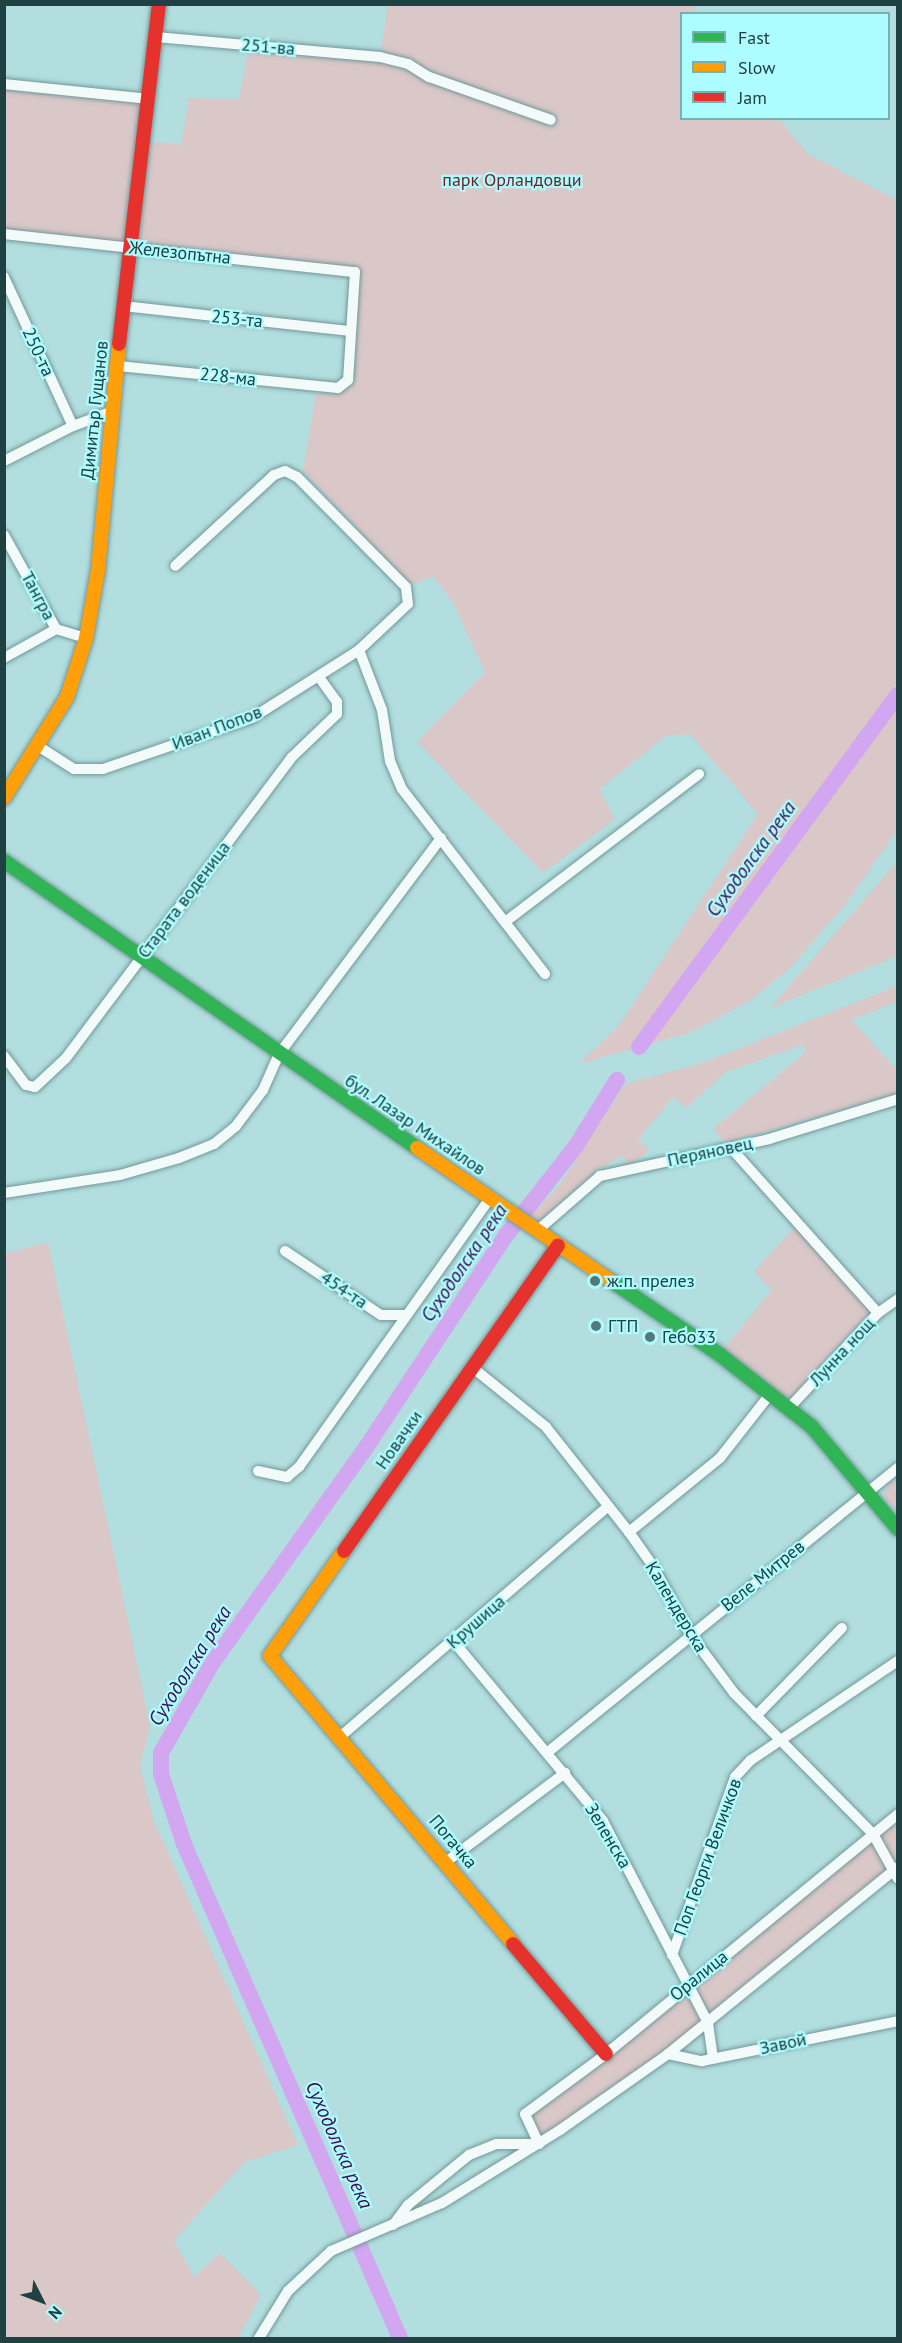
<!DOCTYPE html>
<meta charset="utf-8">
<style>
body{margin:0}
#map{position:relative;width:902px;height:2343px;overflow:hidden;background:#b2dedf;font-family:"PT Sans",sans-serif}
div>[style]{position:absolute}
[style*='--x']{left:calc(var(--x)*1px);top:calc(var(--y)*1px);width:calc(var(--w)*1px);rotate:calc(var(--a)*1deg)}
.green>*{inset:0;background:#dac7c8}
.river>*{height:16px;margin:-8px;padding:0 8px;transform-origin:8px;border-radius:8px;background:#d2a6f0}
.roads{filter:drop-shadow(0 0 2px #749899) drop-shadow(0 0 2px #749899)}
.street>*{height:10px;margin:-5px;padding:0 5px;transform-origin:5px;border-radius:5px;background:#f3fafa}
.fast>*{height:14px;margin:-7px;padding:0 7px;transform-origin:7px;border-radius:7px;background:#30b455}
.slow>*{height:14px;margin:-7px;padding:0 7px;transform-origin:7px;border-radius:7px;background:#ff9f0a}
.jam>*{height:14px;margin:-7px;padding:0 7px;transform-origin:7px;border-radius:7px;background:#e5322d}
.dots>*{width:16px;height:16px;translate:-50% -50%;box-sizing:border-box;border:3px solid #adfcff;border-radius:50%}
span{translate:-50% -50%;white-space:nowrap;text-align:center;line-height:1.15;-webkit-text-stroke:4.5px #adfcff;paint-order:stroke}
.street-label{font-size:18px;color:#204142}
.park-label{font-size:18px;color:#731e28}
.poi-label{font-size:18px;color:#204142}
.left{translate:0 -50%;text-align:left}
.water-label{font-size:20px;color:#400c4d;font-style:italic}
.frame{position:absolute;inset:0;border:6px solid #204142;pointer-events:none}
.legend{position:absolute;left:680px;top:12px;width:210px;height:108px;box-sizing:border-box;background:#adfcff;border:2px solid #75b1b3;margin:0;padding:8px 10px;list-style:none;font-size:18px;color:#204142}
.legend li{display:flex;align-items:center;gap:12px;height:30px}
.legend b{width:30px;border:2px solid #75b1b3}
.north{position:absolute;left:12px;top:2271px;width:60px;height:60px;-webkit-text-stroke:4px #adfcff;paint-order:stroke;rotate:132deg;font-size:16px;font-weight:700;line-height:24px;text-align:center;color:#204142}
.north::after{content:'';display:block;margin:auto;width:21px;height:27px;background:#204142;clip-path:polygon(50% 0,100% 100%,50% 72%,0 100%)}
</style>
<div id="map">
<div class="green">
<div style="clip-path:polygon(388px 5px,693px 5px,700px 13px,682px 14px,682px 118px,779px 119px,808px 154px,897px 200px,897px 831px,845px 905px,791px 967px,751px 1000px,692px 1032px,579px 1064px,620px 1024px,758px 814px,690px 734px,666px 736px,599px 789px,615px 819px,543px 873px,417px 742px,485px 672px,453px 603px,433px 576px,411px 585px,303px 471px,316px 394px,336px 394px,354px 382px,360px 268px,5px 230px,4px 88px,144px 102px,140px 140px,181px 145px,189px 98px,239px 99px,249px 45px,380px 57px)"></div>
<div style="clip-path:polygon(897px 862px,897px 956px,770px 1008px)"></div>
<div style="clip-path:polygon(897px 986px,897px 1002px,851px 1020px,897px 1070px,897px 1093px,726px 1143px,713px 1129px,806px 1052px,802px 1045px,726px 1072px,686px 1108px,673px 1097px,638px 1140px,649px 1149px,645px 1154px,629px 1165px,623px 1156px,597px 1170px,538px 1222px,530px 1217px,559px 1186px,625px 1084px,705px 1062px)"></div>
<div style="clip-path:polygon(798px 1223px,878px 1313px,789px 1408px,719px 1354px,772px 1290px,754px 1272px)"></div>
<div style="clip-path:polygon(48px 1242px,150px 1725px,140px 1766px,153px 1819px,298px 2145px,245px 2162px,174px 2240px,194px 2277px,220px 2253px,261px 2295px,238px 2338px,5px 2338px,4px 1254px)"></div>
<div style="clip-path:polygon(897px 1477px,897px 1512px,884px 1496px,888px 1485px)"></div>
<div style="clip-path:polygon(897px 1814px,897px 1867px,708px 2023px,539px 2144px,525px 2114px)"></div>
</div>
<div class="river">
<div style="--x:639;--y:1047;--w:437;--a:-53.7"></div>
<div style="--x:400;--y:2338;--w:539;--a:-113.62"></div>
<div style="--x:184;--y:1844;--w:74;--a:-108.2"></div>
<div style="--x:161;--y:1774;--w:21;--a:-90"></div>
<div style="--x:161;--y:1753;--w:105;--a:-60.3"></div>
<div style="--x:213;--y:1662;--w:269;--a:-54.5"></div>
<div style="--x:369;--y:1443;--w:250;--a:-56.6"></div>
<div style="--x:507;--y:1234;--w:112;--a:-51.9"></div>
<div style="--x:576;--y:1146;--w:78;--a:-58.2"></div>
</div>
<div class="roads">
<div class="street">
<div style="--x:156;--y:37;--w:225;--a:5.1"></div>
<div style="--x:380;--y:57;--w:29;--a:14"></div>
<div style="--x:408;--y:64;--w:25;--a:32"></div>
<div style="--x:429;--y:77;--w:129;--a:19.4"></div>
<div style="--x:4;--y:84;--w:146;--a:5.9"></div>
<div style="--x:4;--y:234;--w:353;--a:6.2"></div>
<div style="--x:355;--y:272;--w:108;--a:93.7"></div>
<div style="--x:348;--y:380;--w:13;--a:141"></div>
<div style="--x:338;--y:388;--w:221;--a:-174.3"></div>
<div style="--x:4;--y:277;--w:164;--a:65.2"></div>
<div style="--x:123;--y:306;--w:229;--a:6.3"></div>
<div style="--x:4;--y:461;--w:77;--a:-26.9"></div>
<div style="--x:73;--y:426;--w:43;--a:-20.6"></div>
<div style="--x:4;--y:535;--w:107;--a:61"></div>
<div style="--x:56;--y:629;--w:31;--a:17"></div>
<div style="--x:359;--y:650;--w:64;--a:69"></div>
<div style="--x:382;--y:710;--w:52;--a:81.1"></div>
<div style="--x:390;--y:761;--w:30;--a:67"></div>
<div style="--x:402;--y:789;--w:234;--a:52.3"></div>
<div style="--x:4;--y:658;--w:60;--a:-29.1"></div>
<div style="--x:38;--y:746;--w:43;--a:32.6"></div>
<div style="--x:74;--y:769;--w:29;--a:0"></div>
<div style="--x:103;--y:769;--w:157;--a:-18.9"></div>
<div style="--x:252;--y:718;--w:127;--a:-32.4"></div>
<div style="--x:359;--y:650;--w:67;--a:-43.2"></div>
<div style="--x:408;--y:604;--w:17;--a:-97"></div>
<div style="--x:406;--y:587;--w:155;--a:-134.7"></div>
<div style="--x:297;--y:477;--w:13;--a:-153"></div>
<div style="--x:285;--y:471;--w:12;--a:160"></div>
<div style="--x:274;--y:475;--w:134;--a:137.4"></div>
<div style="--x:505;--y:922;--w:244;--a:-37.3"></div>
<div style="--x:4;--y:1056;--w:36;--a:53"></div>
<div style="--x:26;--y:1085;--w:9;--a:13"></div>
<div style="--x:35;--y:1087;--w:42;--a:-43.1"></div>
<div style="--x:66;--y:1058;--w:376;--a:-53.1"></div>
<div style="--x:292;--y:757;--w:62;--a:-43.7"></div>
<div style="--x:337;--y:714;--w:12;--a:-90"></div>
<div style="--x:337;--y:702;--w:31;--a:-126"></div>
<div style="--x:731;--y:1148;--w:221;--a:48.3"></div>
<div style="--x:4;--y:1193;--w:117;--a:-8.8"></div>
<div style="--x:120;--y:1175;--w:61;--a:-16.1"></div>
<div style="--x:179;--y:1158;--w:38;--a:-22"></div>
<div style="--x:214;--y:1144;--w:28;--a:-39"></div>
<div style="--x:236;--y:1126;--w:45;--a:-53.1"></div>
<div style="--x:263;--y:1090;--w:39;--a:-66"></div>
<div style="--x:279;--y:1054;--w:270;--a:-53.1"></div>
<div style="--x:537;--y:1231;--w:84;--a:-41.1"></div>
<div style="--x:600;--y:1176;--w:173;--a:-12.3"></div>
<div style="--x:769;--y:1139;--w:135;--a:-17.2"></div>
<div style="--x:285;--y:1251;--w:115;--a:33.7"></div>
<div style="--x:381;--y:1315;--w:25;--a:0"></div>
<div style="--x:472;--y:1367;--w:95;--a:39"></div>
<div style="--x:546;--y:1427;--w:134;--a:51.7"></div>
<div style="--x:629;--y:1532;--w:42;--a:54.8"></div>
<div style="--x:653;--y:1566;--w:77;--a:61.4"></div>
<div style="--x:690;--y:1634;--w:74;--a:53.3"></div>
<div style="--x:734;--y:1693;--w:198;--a:45.4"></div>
<div style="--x:873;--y:1834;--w:51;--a:60.9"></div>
<div style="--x:789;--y:1408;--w:130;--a:-46.9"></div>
<div style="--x:878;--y:1313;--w:24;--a:-35"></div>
<div style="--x:258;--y:1471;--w:30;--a:12"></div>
<div style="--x:287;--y:1477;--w:16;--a:-40"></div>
<div style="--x:299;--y:1467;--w:330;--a:-54.6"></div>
<div style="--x:629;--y:1532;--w:117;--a:-39.1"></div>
<div style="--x:720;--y:1458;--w:83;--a:-51.9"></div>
<div style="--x:454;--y:1642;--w:233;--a:50.2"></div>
<div style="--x:603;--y:1821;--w:228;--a:62.5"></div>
<div style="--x:708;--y:2023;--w:36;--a:82"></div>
<div style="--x:756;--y:1716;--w:123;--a:-45.7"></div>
<div style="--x:341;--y:1736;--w:352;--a:-40.7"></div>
<div style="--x:548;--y:1752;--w:451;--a:-39.1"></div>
<div style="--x:446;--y:1862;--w:149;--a:-36.8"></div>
<div style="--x:672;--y:1955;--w:189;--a:-70.5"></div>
<div style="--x:735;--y:1777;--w:23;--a:-47"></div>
<div style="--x:751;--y:1760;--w:177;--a:-34"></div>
<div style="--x:668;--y:2054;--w:35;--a:12"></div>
<div style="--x:702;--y:2061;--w:200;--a:-11.5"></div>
<div style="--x:539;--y:2144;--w:33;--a:-115"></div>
<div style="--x:525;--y:2114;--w:101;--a:-36.5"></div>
<div style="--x:606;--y:2054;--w:378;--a:-39.4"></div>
<div style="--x:393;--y:2225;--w:25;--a:-53"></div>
<div style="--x:408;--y:2205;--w:79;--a:-39.3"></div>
<div style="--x:469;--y:2155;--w:29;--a:-22"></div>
<div style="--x:496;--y:2144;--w:43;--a:0"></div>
<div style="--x:259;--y:2338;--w:55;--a:-58.3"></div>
<div style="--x:288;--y:2291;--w:59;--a:-42.9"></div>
<div style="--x:331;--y:2251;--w:121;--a:-23.4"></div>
<div style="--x:442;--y:2203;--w:139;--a:-31.7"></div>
<div style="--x:560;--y:2130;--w:132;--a:-35.1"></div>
<div style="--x:668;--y:2054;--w:296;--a:-39.1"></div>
</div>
<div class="fast">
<div style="--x:4;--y:861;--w:503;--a:34.8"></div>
<div style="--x:610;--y:1280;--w:132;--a:34.2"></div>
<div style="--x:719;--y:1354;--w:118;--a:38.1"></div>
<div style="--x:812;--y:1427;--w:133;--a:49.9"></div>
</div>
<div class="slow">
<div style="--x:4;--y:798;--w:119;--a:-58"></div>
<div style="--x:67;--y:697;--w:62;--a:-72.1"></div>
<div style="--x:86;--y:638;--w:69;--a:-80"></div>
<div style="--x:98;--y:570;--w:227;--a:-84.7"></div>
<div style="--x:417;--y:1148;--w:234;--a:34.4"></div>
<div style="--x:344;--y:1551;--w:128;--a:125.2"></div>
<div style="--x:270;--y:1656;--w:377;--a:49.8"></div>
</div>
<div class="jam">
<div style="--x:119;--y:344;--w:342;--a:-83.3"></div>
<div style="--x:344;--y:1551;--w:373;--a:-55"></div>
<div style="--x:513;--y:1944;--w:144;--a:49.8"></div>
</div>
</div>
<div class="dots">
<div style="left:595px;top:1281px;background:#537879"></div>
<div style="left:596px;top:1326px;background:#537879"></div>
<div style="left:650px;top:1337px;background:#537879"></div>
</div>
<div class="street-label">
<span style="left:268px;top:47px;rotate:5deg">251-ва</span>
<span style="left:180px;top:253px;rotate:6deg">Железопътна</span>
<span style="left:237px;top:319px;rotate:6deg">253-та</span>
<span style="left:38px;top:352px;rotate:65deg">250-та</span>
<span style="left:228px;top:377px;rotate:6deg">228-ма</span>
<span style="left:95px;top:410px;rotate:-84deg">Димитър Гущанов</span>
<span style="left:38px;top:596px;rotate:62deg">Тангра</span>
<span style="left:217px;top:728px;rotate:-21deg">Иван Попов</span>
<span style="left:184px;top:900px;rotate:-53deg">Старата воденица</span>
<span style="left:415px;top:1125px;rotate:34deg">бул. Лазар Михайлов</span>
<span style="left:710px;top:1152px;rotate:-12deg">Перяновец</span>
<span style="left:344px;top:1290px;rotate:34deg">454-та</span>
<span style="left:842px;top:1352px;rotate:-47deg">Лунна нощ</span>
<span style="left:399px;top:1440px;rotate:-55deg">Новачки</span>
<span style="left:763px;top:1576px;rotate:-39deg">Веле Митрев</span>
<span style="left:676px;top:1607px;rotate:59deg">Календерска</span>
<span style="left:476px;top:1622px;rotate:-41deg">Крушица</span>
<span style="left:608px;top:1836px;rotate:59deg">Зеленска</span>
<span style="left:453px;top:1842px;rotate:50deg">Погачка</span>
<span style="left:708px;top:1857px;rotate:-70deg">Поп Георги Величков</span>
<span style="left:699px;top:1976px;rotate:-39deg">Оралица</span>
<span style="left:783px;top:2044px;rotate:-12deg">Завой</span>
</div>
<div class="park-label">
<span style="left:512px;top:180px">парк Орландовци</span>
</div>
<div class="poi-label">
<span class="left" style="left:607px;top:1281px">ж.п. прелез</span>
<span class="left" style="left:608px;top:1326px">ГТП</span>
<span class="left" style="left:662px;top:1337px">Гебо33</span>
</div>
<div class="water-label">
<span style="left:751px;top:859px;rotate:-54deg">Суходолска река</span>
<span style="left:464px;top:1263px;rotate:-56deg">Суходолска река</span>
<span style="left:190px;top:1666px;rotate:-58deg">Суходолска река</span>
<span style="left:339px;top:2145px;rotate:66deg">Суходолска река</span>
</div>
<div class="frame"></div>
<ul class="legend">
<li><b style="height:8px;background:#30b455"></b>Fast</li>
<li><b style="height:8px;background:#ff9f0a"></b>Slow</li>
<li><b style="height:8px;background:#e5322d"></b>Jam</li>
</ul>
<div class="north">N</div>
</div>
